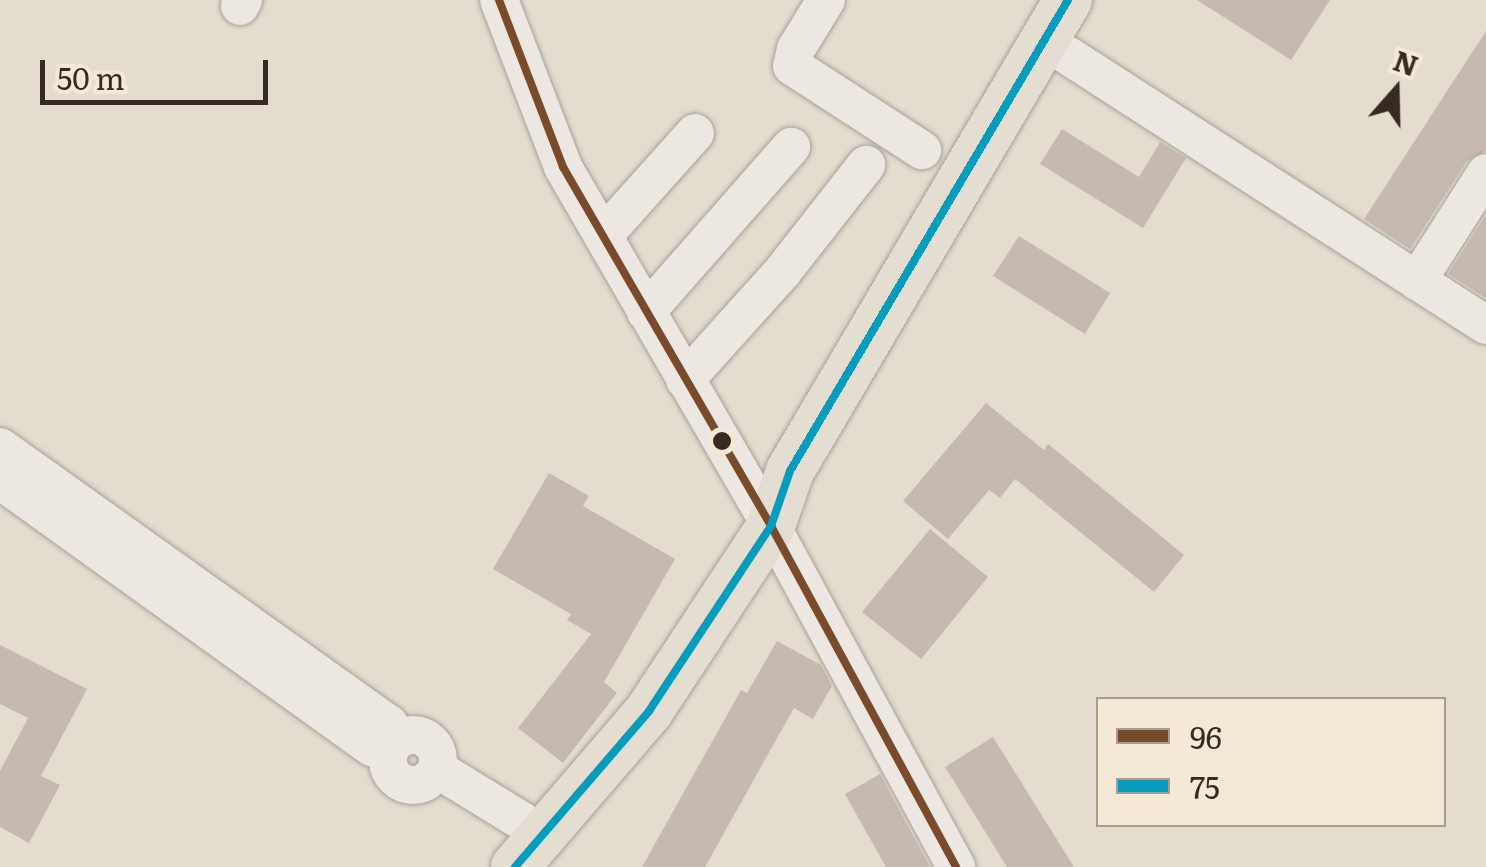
<!DOCTYPE html>
<style>
body{margin:0}
#map{position:relative;width:1486px;height:867px;overflow:hidden;background:#e3dccf;font-family:Literata,serif}
div>[style]{position:absolute}
[style*='--x']{left:calc(var(--x)*1px);top:calc(var(--y)*1px);width:calc(var(--w)*1px);rotate:calc(var(--a)*1deg)}
.building>*{inset:0;background:#c6bab0}
.roads{filter:drop-shadow(0 0 2px #a9a198) drop-shadow(0 0 2px #a9a198)}
.minor>*{height:38px;margin:-19px;padding:0 19px;transform-origin:19px;border-radius:19px;background:#ece7e0}
.minor>.ring{margin:-19px;padding:0;box-sizing:content-box;background:none;border:38px solid #ece7e0;border-radius:50%}
.major>*{height:48px;margin:-24px;padding:0 24px;transform-origin:24px;border-radius:24px;background:#e3ddd2}
.bus-1>*{height:8px;margin:-4px;padding:0 4px;transform-origin:4px;border-radius:4px;background:#7a4b2a}
.bus-2>*{height:8px;margin:-4px;padding:0 4px;transform-origin:4px;border-radius:4px;background:#069cbd}
.dots>*{width:28px;height:28px;translate:-50% -50%;box-sizing:border-box;border:5px solid #f3e9d6;border-radius:50%}
span{translate:-50% -50%;white-space:nowrap;text-align:center;line-height:1.15;-webkit-text-stroke:9px #f3e9d6;paint-order:stroke}
.legend{position:absolute;left:1096px;top:697px;width:350px;height:130px;box-sizing:border-box;background:#f3e9d6;border:2px solid #a89d8d;margin:0;padding:12px 18px;list-style:none;font-size:30px;color:#372a20}
.legend li{display:flex;align-items:center;gap:20px;height:50px}
.legend b{width:50px;border:2px solid #a89d8d}
.north{position:absolute;left:1346px;top:40px;width:100px;height:100px;-webkit-text-stroke:8px #f3e9d6;paint-order:stroke;rotate:20deg;font-size:28px;font-weight:700;line-height:40px;text-align:center;color:#372a20}
.north::after{content:'';display:block;margin:auto;width:35px;height:45px;background:#372a20;clip-path:polygon(50% 0,100% 100%,50% 72%,0 100%)}
.scale{position:absolute;left:40px;top:60px;width:228px;height:45px;box-sizing:border-box;border:5px solid #372a20;border-top:0;padding-left:12px;font-size:30px;line-height:35px;white-space:nowrap;color:#372a20;-webkit-text-stroke:8px #f3e9d6;paint-order:stroke}
</style>
<div id="map">
<div class="building">
<div style="clip-path:polygon(1197px 0,1330px 0,1291px 60px)"></div>
<div style="clip-path:polygon(1486px 31px,1486px 151px,1467px 161px,1410px 249px,1364px 219px)"></div>
<div style="clip-path:polygon(1062px 129px,1139px 177px,1160px 142px,1186px 158px,1143px 228px,1040px 164px)"></div>
<div style="clip-path:polygon(1486px 215px,1486px 298px,1448px 274px)"></div>
<div style="clip-path:polygon(1019px 236px,1110px 293px,1085px 334px,993px 276px)"></div>
<div style="clip-path:polygon(986px 403px,1044px 450px,1048px 444px,1184px 555px,1154px 592px,1015px 479px,1000px 498px,989px 490px,948px 539px,903px 501px)"></div>
<div style="clip-path:polygon(549px 473px,589px 496px,583px 506px,675px 559px,604px 682px,617px 693px,563px 763px,518px 728px,591px 634px,567px 620px,571px 614px,493px 569px)"></div>
<div style="clip-path:polygon(930px 529px,988px 577px,921px 659px,862px 612px)"></div>
<div style="clip-path:polygon(777px 641px,821px 665px,832px 686px,813px 719px,794px 708px,705px 867px,642px 867px,741px 690px,747px 693px)"></div>
<div style="clip-path:polygon(0 645px,87px 689px,41px 776px,60px 785px,29px 843px,0 827px,0 771px,28px 718px,0 704px)"></div>
<div style="clip-path:polygon(993px 737px,1074px 867px,1007px 867px,945px 767px)"></div>
<div style="clip-path:polygon(880px 774px,930px 867px,886px 867px,845px 794px)"></div>
</div>
<div class="roads">
<div class="minor">
<div style="--x:499;--y:0;--w:179;--a:69"></div>
<div style="--x:563;--y:167;--w:415;--a:59.9"></div>
<div style="--x:771;--y:526;--w:388;--a:61.5"></div>
<div style="--x:826;--y:0;--w:57;--a:121.5"></div>
<div style="--x:796;--y:49;--w:17;--a:103"></div>
<div style="--x:792;--y:66;--w:155;--a:32.9"></div>
<div style="--x:240;--y:6;--w:7;--a:-63"></div>
<div style="--x:1067;--y:55;--w:498;--a:32.8"></div>
<div style="--x:603;--y:236;--w:138;--a:-48.2"></div>
<div style="--x:1417;--y:281;--w:128;--a:-57.4"></div>
<div style="--x:646;--y:312;--w:220;--a:-48.7"></div>
<div style="--x:685;--y:380;--w:147;--a:-48"></div>
<div style="--x:783;--y:271;--w:135;--a:-51.9"></div>
<div style="--x:0;--y:447;--w:478;--a:35.5"></div>
<div style="--x:389;--y:724;--w:17;--a:62"></div>
<div style="--x:0;--y:480;--w:458;--a:35.7"></div>
<div style="--x:372;--y:747;--w:16;--a:14"></div>
<div class="ring" style="left:388px;top:735px;width:12px;height:12px"></div>
<div style="--x:437;--y:769;--w:124;--a:31.5"></div>
</div>
<div class="major">
<div style="--x:515;--y:867;--w:206;--a:-49.3"></div>
<div style="--x:649;--y:711;--w:222;--a:-56.6"></div>
<div style="--x:771;--y:526;--w:58;--a:-70.9"></div>
<div style="--x:790;--y:471;--w:547;--a:-59.45"></div>
</div>
</div>
<div class="bus-1">
<div style="--x:499;--y:0;--w:179;--a:69"></div>
<div style="--x:563;--y:167;--w:415;--a:59.9"></div>
<div style="--x:771;--y:526;--w:388;--a:61.5"></div>
</div>
<div class="bus-2">
<div style="--x:515;--y:867;--w:206;--a:-49.3"></div>
<div style="--x:649;--y:711;--w:222;--a:-56.6"></div>
<div style="--x:771;--y:526;--w:58;--a:-70.9"></div>
<div style="--x:790;--y:471;--w:547;--a:-59.45"></div>
</div>
<div class="dots">
<div style="left:722px;top:441px;background:#372a20"></div>
</div>
<ul class="legend">
<li><b style="height:12px;background:#7a4b2a"></b>96</li>
<li><b style="height:12px;background:#069cbd"></b>75</li>
</ul>
<div class="north">N</div>
<div class="scale">50 m</div>
</div>
